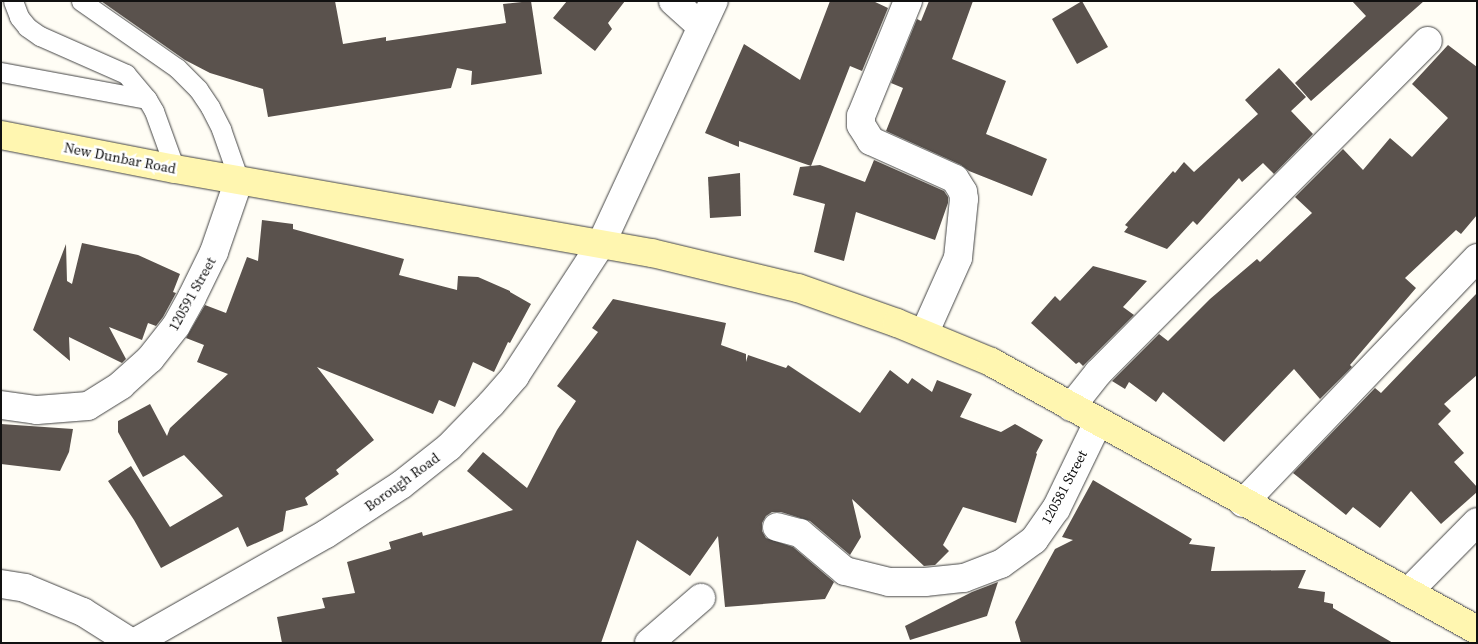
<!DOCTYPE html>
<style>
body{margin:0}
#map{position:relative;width:1478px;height:644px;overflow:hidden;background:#fffdf5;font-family:"Source Serif 4",serif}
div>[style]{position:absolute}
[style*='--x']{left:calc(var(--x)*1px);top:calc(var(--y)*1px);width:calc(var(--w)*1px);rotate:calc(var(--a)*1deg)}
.building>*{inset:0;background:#5a524d}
.roads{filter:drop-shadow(0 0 1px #444) drop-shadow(0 0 1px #444)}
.lane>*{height:19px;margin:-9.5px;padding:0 9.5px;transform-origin:9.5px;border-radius:9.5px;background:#fff}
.street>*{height:28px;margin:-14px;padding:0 14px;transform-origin:14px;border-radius:14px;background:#fff}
.secondary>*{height:28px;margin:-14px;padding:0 14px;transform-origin:14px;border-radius:14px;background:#fff6b0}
span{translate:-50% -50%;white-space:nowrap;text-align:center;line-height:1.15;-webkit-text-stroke:5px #fff;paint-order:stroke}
.street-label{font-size:14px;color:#111}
.frame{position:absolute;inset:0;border:2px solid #111;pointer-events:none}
</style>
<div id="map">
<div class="building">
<div style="clip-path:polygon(101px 1px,335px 1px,343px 44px,386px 37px,386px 41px,506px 23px,503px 4px,531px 1px,542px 74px,471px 85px,472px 71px,457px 68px,451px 88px,268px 117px,263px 89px,210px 73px,185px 60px)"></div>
<div style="clip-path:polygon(567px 1px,625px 1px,608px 23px,612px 29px,595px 51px,553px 18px)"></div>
<div style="clip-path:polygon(830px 1px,873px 1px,888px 8px,862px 71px,850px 66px,811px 166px,739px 141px,739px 147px,705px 133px,744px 44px,800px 80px)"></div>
<div style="clip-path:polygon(929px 1px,973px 1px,952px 59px,1006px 81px,986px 134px,1047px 159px,1032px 196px,969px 171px,961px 165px,886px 131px,903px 88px,891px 83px,917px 19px,921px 21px)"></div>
<div style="clip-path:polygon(1082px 1px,1108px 47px,1077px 64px,1052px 19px)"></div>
<div style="clip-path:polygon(1352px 1px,1424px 1px,1311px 101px,1295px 83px,1366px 16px)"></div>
<div style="clip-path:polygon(1448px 45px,1477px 67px,1477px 215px,1461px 234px,1456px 230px,1405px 278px,1416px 288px,1350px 365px,1352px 367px,1320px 399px,1294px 369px,1224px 442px,1163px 392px,1156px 402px,1129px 382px,1125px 389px,1112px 381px,1159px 334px,1168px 341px,1210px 299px,1257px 259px,1260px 262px,1312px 213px,1295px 197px,1343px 149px,1363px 170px,1390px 138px,1412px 157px,1448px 118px,1412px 84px)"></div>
<div style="clip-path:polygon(1279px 68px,1306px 97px,1291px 111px,1313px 134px,1274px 174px,1263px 163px,1242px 182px,1239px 178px,1197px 225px,1193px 221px,1167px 249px,1124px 232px,1128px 227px,1125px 225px,1173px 171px,1175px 173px,1184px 162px,1194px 172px,1258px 114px,1245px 100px)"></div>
<div style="clip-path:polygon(874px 160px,944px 191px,948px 197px,948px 203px,935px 240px,856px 212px,844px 261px,814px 252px,825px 204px,793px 195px,800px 167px,820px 165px,865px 182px)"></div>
<div style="clip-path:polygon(740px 173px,741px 216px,710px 218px,708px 177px)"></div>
<div style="clip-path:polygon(262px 220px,293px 224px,293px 229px,404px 259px,399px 275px,457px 290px,458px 276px,478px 277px,510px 291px,510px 292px,531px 304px,510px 343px,508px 342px,494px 372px,473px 362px,455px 407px,439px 400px,433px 414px,317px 367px,374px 440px,336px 470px,339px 474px,305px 498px,308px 505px,286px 511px,283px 531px,247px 547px,238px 527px,161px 568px,134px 520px,108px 481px,131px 466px,170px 527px,223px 496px,184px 455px,143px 477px,118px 432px,118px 421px,150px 404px,167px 436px,170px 428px,228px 374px,197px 362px,204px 345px,186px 338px,205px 305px,226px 313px,247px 257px,258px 261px)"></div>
<div style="clip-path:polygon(82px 243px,138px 255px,180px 274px,173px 292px,176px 293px,163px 317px,156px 326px,148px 323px,142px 340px,109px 327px,126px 359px,122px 363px,69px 337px,70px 361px,33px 330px,66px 244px,67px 281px,72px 284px)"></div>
<div style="clip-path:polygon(1093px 266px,1147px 281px,1123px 307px,1134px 315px,1083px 366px,1079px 362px,1076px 364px,1031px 323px,1055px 296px,1060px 301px)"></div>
<div style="clip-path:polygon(1477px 293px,1477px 375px,1444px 404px,1451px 411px,1438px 424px,1464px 453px,1454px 462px,1477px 487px,1477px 492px,1441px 524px,1411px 491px,1380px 528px,1353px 507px,1346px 515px,1293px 473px,1375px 388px,1381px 393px)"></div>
<div style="clip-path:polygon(613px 299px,726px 323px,721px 345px,746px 354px,746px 362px,748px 355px,786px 368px,788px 365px,860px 413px,890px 370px,908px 384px,912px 378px,932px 392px,937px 380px,972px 394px,960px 417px,1001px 432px,1015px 424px,1043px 440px,1036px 453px,1037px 454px,1016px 523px,963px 507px,943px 545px,949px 551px,935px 565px,924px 566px,852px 499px,861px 537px,850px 555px,810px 521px,781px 512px,772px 512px,766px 516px,762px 523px,762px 531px,766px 538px,793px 547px,834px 582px,825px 599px,725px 607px,718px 536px,690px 576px,637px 540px,601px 643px,282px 643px,277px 617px,325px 608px,322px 598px,355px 593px,347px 562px,391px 549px,389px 542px,422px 532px,423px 536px,513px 510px,467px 471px,483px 452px,527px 488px,557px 430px,576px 401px,557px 386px,598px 332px,592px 328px)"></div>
<div style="clip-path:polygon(1px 424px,73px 429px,69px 452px,60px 471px,1px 464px)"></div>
<div style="clip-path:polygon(1093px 480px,1192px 539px,1189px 544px,1215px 547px,1211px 571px,1306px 570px,1298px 588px,1325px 592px,1324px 602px,1333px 604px,1333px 608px,1393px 643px,1021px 643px,1015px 622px,1055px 549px,1073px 540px,1062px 537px)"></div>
<div style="clip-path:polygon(998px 582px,987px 616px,910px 640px,905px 626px,972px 592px)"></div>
</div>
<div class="roads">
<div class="lane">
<div style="--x:13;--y:1;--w:17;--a:69"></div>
<div style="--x:19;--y:17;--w:13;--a:51"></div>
<div style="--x:27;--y:27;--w:16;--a:35"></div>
<div style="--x:40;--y:36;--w:94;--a:23.8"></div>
<div style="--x:126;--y:74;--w:33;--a:50"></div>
<div style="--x:81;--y:1;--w:117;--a:34.9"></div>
<div style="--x:177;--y:68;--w:30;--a:45"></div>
<div style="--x:198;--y:89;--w:22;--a:56"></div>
<div style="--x:210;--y:107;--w:25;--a:63"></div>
<div style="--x:221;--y:129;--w:54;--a:70.6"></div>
<div style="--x:1;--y:72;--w:148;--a:10.5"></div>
<div style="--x:147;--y:99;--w:14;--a:60"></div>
<div style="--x:154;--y:111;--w:62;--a:70.1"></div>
</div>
<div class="street">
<div style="--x:673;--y:1;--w:38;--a:42"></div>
<div style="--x:908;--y:1;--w:124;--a:112.2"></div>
<div style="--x:861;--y:116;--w:9;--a:90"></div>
<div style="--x:861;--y:125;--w:19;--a:58"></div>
<div style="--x:871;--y:141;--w:92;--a:24.3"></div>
<div style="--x:955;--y:179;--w:15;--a:58"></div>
<div style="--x:963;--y:192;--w:7;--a:82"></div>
<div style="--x:964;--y:199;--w:59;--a:95.8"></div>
<div style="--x:958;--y:258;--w:83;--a:114.1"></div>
<div style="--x:1;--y:405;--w:36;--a:8"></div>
<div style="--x:37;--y:410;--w:51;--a:-4.5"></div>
<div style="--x:88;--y:406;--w:39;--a:-32"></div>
<div style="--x:121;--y:385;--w:39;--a:-42"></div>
<div style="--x:150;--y:359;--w:42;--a:-51.8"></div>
<div style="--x:176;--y:326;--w:33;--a:-61"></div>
<div style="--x:192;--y:297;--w:50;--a:-63.9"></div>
<div style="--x:214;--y:252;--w:76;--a:-70.9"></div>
<div style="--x:1071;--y:407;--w:43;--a:-51.5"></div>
<div style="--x:1098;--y:373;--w:468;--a:-45.2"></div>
<div style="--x:1243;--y:503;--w:339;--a:-46.3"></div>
<div style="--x:777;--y:527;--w:24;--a:15"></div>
<div style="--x:800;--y:533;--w:59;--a:40.2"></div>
<div style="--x:845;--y:571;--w:45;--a:14"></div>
<div style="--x:889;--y:582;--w:36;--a:0"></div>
<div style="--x:925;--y:582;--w:39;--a:-6"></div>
<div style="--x:964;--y:578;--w:40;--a:-21"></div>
<div style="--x:1001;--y:564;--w:41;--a:-36"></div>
<div style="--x:1034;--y:540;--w:38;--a:-55"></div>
<div style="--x:1056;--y:509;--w:97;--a:-64.2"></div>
<div style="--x:1;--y:584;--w:24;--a:9"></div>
<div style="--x:25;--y:588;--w:63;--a:22.5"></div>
<div style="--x:83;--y:612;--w:58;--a:32.3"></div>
<div style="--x:1408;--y:592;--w:98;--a:-45.4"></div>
<div style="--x:134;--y:643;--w:221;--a:-29.6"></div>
<div style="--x:326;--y:534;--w:90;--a:-33.2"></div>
<div style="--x:401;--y:485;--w:61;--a:-38.4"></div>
<div style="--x:449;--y:447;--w:60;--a:-45.7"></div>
<div style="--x:491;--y:404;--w:37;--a:-49"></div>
<div style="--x:515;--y:376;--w:158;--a:-56.9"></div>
<div style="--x:601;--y:244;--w:268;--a:-65.1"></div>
<div style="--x:649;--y:643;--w:69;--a:-40.9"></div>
</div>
<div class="secondary">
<div style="--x:1;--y:135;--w:177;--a:11.1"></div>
<div style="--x:175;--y:169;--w:484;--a:10"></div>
<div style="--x:652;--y:253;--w:150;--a:13.5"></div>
<div style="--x:798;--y:288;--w:105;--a:19.5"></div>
<div style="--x:897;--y:323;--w:102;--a:22.5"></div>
<div style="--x:991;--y:362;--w:555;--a:28.87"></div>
</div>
</div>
<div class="street-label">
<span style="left:120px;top:158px;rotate:11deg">New Dunbar Road</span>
<span style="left:192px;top:294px;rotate:-61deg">120591 Street</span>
<span style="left:402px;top:482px;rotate:-36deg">Borough Road</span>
<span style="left:1064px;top:487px;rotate:-62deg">120581 Street</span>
</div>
<div class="frame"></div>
</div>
